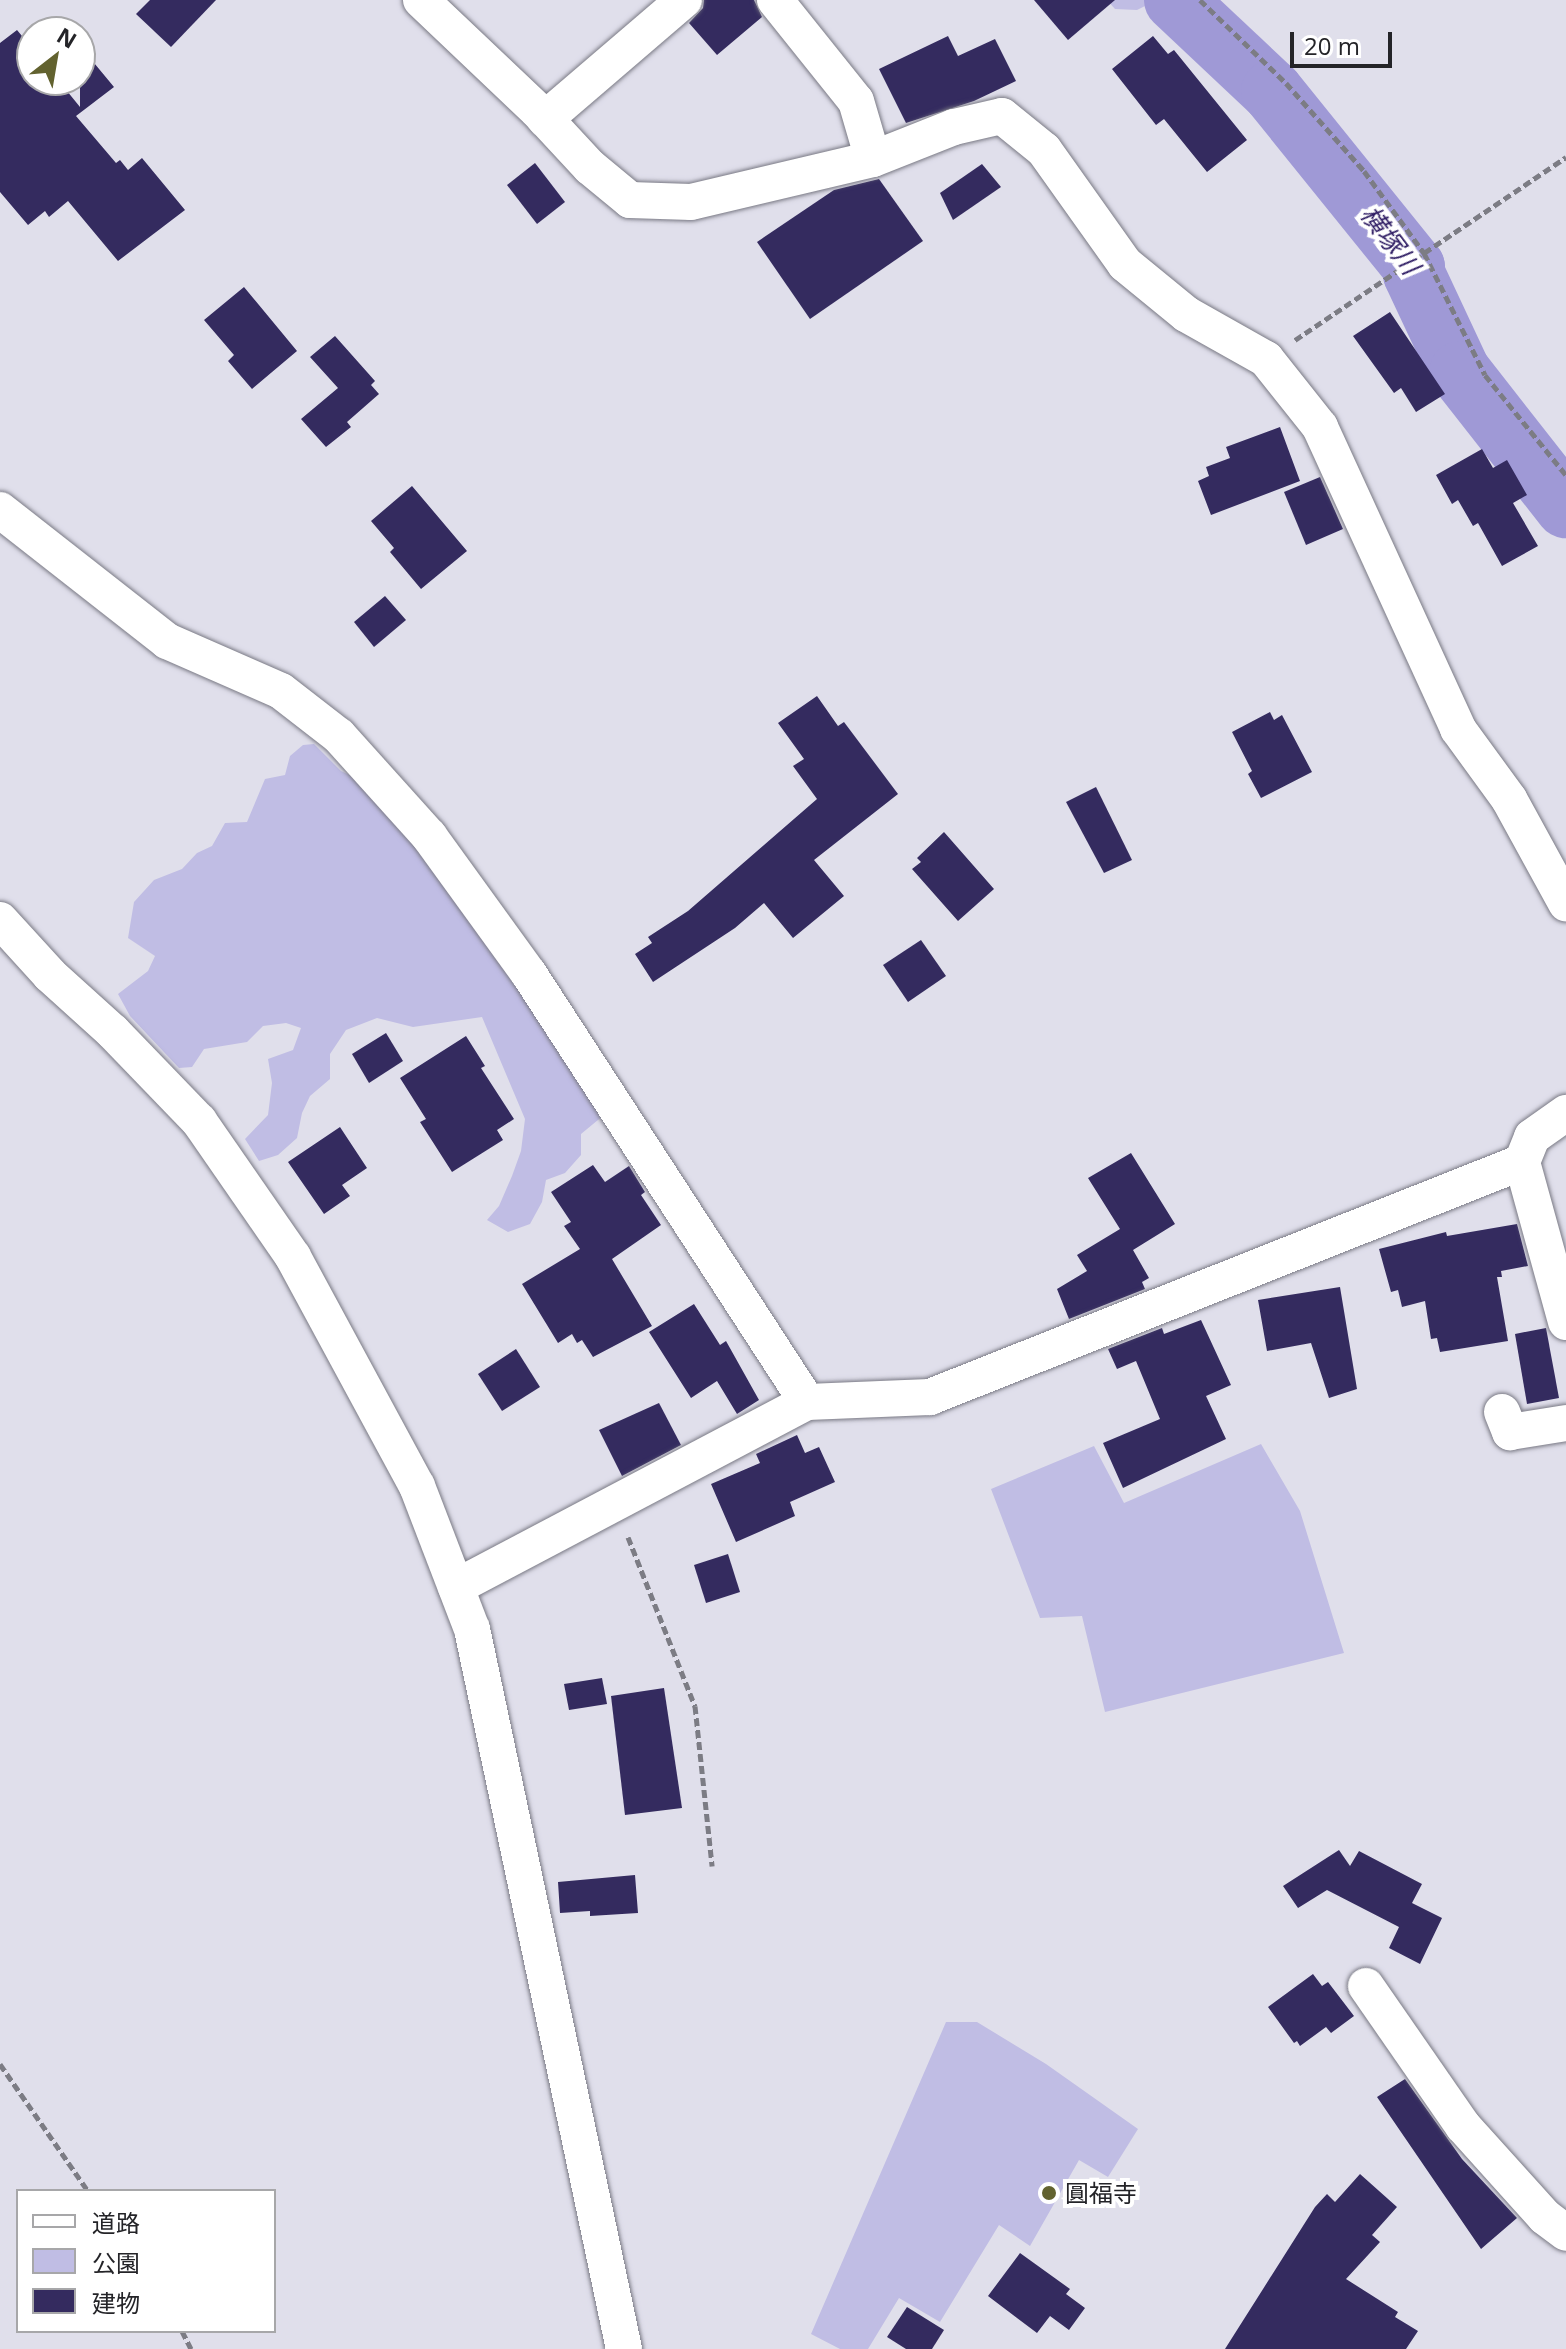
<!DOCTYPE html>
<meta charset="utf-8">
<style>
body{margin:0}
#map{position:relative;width:1566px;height:2349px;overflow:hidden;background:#e0dfeb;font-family:"Open Sans","Noto Sans JP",sans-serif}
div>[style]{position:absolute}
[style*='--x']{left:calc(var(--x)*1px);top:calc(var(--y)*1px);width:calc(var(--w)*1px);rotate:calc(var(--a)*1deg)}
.green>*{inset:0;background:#c0bde4}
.river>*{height:62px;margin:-31px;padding:0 31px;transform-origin:31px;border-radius:31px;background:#9f99d6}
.building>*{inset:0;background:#342b5f}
.path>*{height:5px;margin-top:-2.5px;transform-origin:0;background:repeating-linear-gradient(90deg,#7c7c84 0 8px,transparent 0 12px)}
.roads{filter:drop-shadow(0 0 2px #797984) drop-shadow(0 0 2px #797984)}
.minor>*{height:36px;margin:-18px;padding:0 18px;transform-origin:18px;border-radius:18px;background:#fff}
.dots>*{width:22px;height:22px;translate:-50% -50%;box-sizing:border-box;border:4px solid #fff;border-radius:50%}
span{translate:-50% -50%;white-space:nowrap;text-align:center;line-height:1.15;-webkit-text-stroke:8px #fff;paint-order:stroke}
.poi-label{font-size:24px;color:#242428}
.left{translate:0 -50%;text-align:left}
.water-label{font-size:26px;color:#2e1c63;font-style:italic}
.legend{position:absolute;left:16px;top:2189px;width:260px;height:144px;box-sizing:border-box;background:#fff;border:2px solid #a7a7a9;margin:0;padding:10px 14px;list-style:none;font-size:24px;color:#242428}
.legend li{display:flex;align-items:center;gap:16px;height:40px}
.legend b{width:40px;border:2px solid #a7a7a9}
.north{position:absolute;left:16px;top:16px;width:80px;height:80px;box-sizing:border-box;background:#fff;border:2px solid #a7a7a9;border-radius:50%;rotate:31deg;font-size:22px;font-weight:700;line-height:32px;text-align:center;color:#242428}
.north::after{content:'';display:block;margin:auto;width:28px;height:36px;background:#62622f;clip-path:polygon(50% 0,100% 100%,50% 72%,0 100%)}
.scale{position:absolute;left:1290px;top:32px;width:102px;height:36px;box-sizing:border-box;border:4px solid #242428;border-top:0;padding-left:10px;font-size:24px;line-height:28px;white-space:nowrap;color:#242428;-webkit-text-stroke:6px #fff;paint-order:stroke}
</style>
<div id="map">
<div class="green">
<div style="clip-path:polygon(1107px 0,1157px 0,1137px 10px,1115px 9px)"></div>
<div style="clip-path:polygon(314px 744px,341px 771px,364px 782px,421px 847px,604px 1115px,581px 1134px,581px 1155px,565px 1173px,546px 1180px,542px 1202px,530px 1224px,508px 1232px,487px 1220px,499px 1206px,512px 1176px,521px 1151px,525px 1119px,482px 1017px,413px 1027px,377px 1018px,346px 1030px,330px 1054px,330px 1079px,310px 1096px,302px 1113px,297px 1138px,278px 1155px,259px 1161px,245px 1139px,268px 1115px,272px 1083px,268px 1059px,293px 1050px,301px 1028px,286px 1023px,263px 1026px,247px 1042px,204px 1049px,192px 1067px,179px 1068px,130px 1016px,118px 994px,148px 971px,155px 956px,128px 938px,134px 902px,154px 880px,182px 869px,197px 853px,212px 846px,225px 823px,247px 822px,265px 779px,285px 775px,290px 756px,303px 745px)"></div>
<div style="clip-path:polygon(1261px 1444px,1300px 1511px,1344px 1653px,1105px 1712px,1082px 1616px,1040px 1618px,991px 1489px,1094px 1446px,1124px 1503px)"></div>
<div style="clip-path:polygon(946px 2022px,977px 2022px,1046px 2064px,1138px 2129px,1108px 2177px,1079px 2160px,1030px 2246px,999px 2225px,940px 2322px,899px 2298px,868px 2349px,840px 2349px,811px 2334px)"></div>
</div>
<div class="river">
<div style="--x:1175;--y:0;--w:133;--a:43.2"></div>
<div style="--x:1272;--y:91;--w:226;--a:51.1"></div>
<div style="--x:1414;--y:267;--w:7;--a:90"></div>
<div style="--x:1414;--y:274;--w:108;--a:64.9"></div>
<div style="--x:1460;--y:372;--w:172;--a:51.9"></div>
</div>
<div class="building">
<div style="clip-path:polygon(150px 0,216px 0,171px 47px,136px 14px)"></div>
<div style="clip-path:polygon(704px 0,754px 0,762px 17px,717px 55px,689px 23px,703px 8px)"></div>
<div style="clip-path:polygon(1034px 0,1115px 0,1068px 40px)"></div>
<div style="clip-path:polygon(17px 30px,32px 48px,32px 80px,58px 80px,80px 107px,80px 46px,114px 87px,76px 116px,116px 163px,120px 160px,128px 170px,142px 158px,185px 210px,118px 261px,68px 201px,49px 217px,45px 211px,28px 225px,0 192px,0 43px)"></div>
<div style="clip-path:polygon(948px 36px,958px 56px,995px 39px,1016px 81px,974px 101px,906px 123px,879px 69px)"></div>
<div style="clip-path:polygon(1153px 36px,1168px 54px,1174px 50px,1247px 140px,1207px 172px,1164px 119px,1156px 125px,1112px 69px)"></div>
<div style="clip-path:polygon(535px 163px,565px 202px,537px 224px,507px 185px)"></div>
<div style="clip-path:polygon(982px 164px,1001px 187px,953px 220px,940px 193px)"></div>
<div style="clip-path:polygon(879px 179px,923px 241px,810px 319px,757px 242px,834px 190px)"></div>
<div style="clip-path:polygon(244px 287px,297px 351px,252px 389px,228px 361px,234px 355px,204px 320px)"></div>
<div style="clip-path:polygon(1390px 312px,1445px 394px,1416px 412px,1401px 388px,1394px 393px,1353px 336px)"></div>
<div style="clip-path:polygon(335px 336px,375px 381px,371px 385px,379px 394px,347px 422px,351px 427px,326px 447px,301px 419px,338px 388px,310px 357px)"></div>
<div style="clip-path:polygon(1280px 427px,1300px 481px,1211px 515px,1198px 481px,1209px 476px,1206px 467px,1230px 458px,1226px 447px)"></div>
<div style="clip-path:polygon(1482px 449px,1493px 468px,1507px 460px,1527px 495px,1513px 503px,1538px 546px,1502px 566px,1478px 523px,1473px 526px,1458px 500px,1452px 504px,1436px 475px)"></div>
<div style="clip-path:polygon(1320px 477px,1343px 529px,1306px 545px,1284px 492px)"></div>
<div style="clip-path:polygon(412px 486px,467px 551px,421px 589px,390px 552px,394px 548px,371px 521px)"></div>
<div style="clip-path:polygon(385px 596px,406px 620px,374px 647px,354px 622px)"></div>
<div style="clip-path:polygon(817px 696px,838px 726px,844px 722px,898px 794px,814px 860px,844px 896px,793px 938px,764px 903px,735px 928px,653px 982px,635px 954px,652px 943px,648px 937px,688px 911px,817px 799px,793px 766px,804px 759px,778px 723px)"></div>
<div style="clip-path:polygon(1270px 712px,1274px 720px,1282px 715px,1312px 772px,1261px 798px,1248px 774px,1252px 771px,1232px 732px)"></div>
<div style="clip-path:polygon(1096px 787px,1132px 860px,1104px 873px,1066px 802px)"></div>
<div style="clip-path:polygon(944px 832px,994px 889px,958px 921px,912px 869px,921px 862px,917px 858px)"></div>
<div style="clip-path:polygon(921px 940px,946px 976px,908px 1002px,883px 965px)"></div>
<div style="clip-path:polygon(386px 1033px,403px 1061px,369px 1083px,352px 1054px)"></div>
<div style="clip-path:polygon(466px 1036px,485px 1066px,481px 1068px,514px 1119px,497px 1130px,503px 1140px,452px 1172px,420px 1122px,426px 1119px,400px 1078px)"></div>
<div style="clip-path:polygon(340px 1127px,367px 1168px,342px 1185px,350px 1196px,324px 1214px,288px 1162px)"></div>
<div style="clip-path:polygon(1131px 1153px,1175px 1224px,1133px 1250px,1149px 1278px,1142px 1282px,1145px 1289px,1069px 1319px,1057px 1289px,1087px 1271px,1077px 1255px,1120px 1229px,1088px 1178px)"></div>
<div style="clip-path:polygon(593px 1165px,605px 1182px,629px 1166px,645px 1192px,641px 1195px,661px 1225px,612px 1259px,652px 1326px,593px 1357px,582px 1340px,577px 1343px,572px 1334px,558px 1343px,522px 1284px,580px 1249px,564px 1226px,571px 1222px,551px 1192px)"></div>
<div style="clip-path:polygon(1517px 1224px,1528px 1266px,1501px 1271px,1502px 1277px,1497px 1277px,1508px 1341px,1440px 1352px,1437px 1338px,1431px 1339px,1425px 1301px,1402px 1307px,1398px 1290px,1391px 1292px,1379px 1249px,1446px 1232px,1447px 1236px)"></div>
<div style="clip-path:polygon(1340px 1287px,1357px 1389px,1329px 1398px,1311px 1343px,1267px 1351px,1258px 1300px)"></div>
<div style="clip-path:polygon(694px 1304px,720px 1345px,726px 1341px,759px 1400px,737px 1414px,717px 1381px,691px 1398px,649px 1332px)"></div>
<div style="clip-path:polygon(1201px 1320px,1231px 1385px,1206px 1396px,1226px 1439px,1123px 1488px,1103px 1443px,1160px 1419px,1136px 1361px,1117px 1369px,1108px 1349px,1162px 1328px,1164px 1334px)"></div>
<div style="clip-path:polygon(1546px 1328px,1559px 1398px,1527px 1404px,1515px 1334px)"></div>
<div style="clip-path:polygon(516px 1349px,540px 1387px,502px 1411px,478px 1374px)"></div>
<div style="clip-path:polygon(659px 1403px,681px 1445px,622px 1476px,599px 1430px)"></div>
<div style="clip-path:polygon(797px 1435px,805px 1453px,819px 1447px,835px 1482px,790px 1502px,795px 1516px,736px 1542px,711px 1484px,760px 1463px,756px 1454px)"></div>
<div style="clip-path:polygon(728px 1554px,740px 1592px,706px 1603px,694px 1565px)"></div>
<div style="clip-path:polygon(602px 1678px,607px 1704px,569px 1710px,564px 1684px)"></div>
<div style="clip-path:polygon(664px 1688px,682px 1808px,625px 1815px,611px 1696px)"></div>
<div style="clip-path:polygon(1339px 1850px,1350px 1866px,1359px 1851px,1422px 1884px,1412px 1903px,1442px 1918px,1420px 1964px,1389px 1948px,1399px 1927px,1327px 1890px,1298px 1908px,1283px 1886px)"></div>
<div style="clip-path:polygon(635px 1875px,638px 1913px,590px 1916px,590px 1911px,560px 1913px,558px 1882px)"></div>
<div style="clip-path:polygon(1313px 1974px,1322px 1986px,1328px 1982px,1354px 2016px,1331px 2033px,1326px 2027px,1300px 2046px,1297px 2041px,1294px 2043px,1268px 2007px)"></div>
<div style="clip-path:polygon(1405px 2079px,1462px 2159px,1517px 2218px,1481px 2249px,1377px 2097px)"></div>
<div style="clip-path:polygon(1360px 2174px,1397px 2207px,1372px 2235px,1380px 2242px,1346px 2279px,1398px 2312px,1395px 2317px,1418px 2331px,1406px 2349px,1225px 2349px,1315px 2207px,1327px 2194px,1335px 2202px)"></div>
<div style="clip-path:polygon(1020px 2253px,1070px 2289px,1066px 2294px,1085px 2308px,1069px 2330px,1050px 2316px,1037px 2333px,988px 2296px)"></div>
<div style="clip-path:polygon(907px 2307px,944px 2330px,932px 2349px,906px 2349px,887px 2337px)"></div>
</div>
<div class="path">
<div style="--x:1200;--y:0;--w:120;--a:44"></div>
<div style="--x:1286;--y:83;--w:118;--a:48.4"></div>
<div style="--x:1364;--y:171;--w:102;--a:53.8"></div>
<div style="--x:1424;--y:253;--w:136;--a:63.4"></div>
<div style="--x:1485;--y:375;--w:129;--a:51"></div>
<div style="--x:1295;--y:340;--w:327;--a:-34"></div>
<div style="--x:628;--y:1537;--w:182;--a:68.4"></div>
<div style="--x:695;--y:1706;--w:161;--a:83.9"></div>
<div style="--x:0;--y:2064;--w:155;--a:55.3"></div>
<div style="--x:182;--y:2331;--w:20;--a:63"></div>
</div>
<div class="roads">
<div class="minor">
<div style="--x:421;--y:0;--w:160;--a:43.5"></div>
<div style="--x:537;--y:110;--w:78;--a:47.1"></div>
<div style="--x:590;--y:167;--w:52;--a:39.5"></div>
<div style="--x:630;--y:200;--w:61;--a:1.9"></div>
<div style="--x:691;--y:202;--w:187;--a:-13.3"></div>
<div style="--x:873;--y:159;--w:87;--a:-21.6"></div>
<div style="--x:954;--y:127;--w:49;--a:-12.9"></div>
<div style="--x:1002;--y:116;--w:54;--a:39"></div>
<div style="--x:1044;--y:150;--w:140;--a:54.6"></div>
<div style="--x:1125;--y:264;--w:79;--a:39.3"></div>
<div style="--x:1186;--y:314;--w:92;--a:29.4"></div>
<div style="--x:1266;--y:359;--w:87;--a:51.5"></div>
<div style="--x:1320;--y:427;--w:332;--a:65.4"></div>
<div style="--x:1458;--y:729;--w:87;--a:53.9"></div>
<div style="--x:1509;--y:799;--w:119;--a:61.3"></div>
<div style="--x:775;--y:0;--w:129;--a:51.3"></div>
<div style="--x:856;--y:101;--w:60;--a:73.7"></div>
<div style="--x:545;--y:119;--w:183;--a:-40.6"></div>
<div style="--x:0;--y:510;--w:212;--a:38.1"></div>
<div style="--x:167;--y:641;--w:124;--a:23.7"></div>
<div style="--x:281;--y:691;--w:73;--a:37.8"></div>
<div style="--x:339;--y:736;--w:135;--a:48"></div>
<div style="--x:429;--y:836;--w:170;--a:54.1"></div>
<div style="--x:529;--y:974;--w:510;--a:56.99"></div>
<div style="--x:807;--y:1402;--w:123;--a:-2.3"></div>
<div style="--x:930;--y:1397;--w:637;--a:-21.65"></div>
<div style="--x:1522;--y:1162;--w:27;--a:-68"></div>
<div style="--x:1532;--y:1137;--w:42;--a:-35.2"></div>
<div style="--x:0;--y:920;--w:74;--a:47.7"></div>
<div style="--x:50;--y:975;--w:85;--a:42.1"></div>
<div style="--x:113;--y:1032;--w:124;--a:46"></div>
<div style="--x:199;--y:1121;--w:165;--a:55.3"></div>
<div style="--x:293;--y:1257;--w:260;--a:61.6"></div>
<div style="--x:417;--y:1486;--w:153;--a:69"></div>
<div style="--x:472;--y:1629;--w:736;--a:78.08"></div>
<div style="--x:1522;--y:1162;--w:166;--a:74.6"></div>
<div style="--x:1502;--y:1412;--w:22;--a:68"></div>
<div style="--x:1510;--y:1432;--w:57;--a:-9.1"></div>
<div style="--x:456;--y:1587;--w:397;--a:-27.8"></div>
<div style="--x:1366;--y:1986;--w:170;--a:55.3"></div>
<div style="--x:1463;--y:2126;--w:122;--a:48"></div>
<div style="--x:1545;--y:2217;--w:26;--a:37"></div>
</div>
</div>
<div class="dots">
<div style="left:1049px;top:2193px;background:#62622f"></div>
</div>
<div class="poi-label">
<span class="left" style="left:1065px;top:2193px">圓福寺</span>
</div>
<div class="water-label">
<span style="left:1390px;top:240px;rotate:53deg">横塚川</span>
</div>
<ul class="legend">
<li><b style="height:10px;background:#fff"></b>道路</li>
<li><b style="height:22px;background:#c0bde4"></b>公園</li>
<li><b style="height:22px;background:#342b5f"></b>建物</li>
</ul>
<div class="north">N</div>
<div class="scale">20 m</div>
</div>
